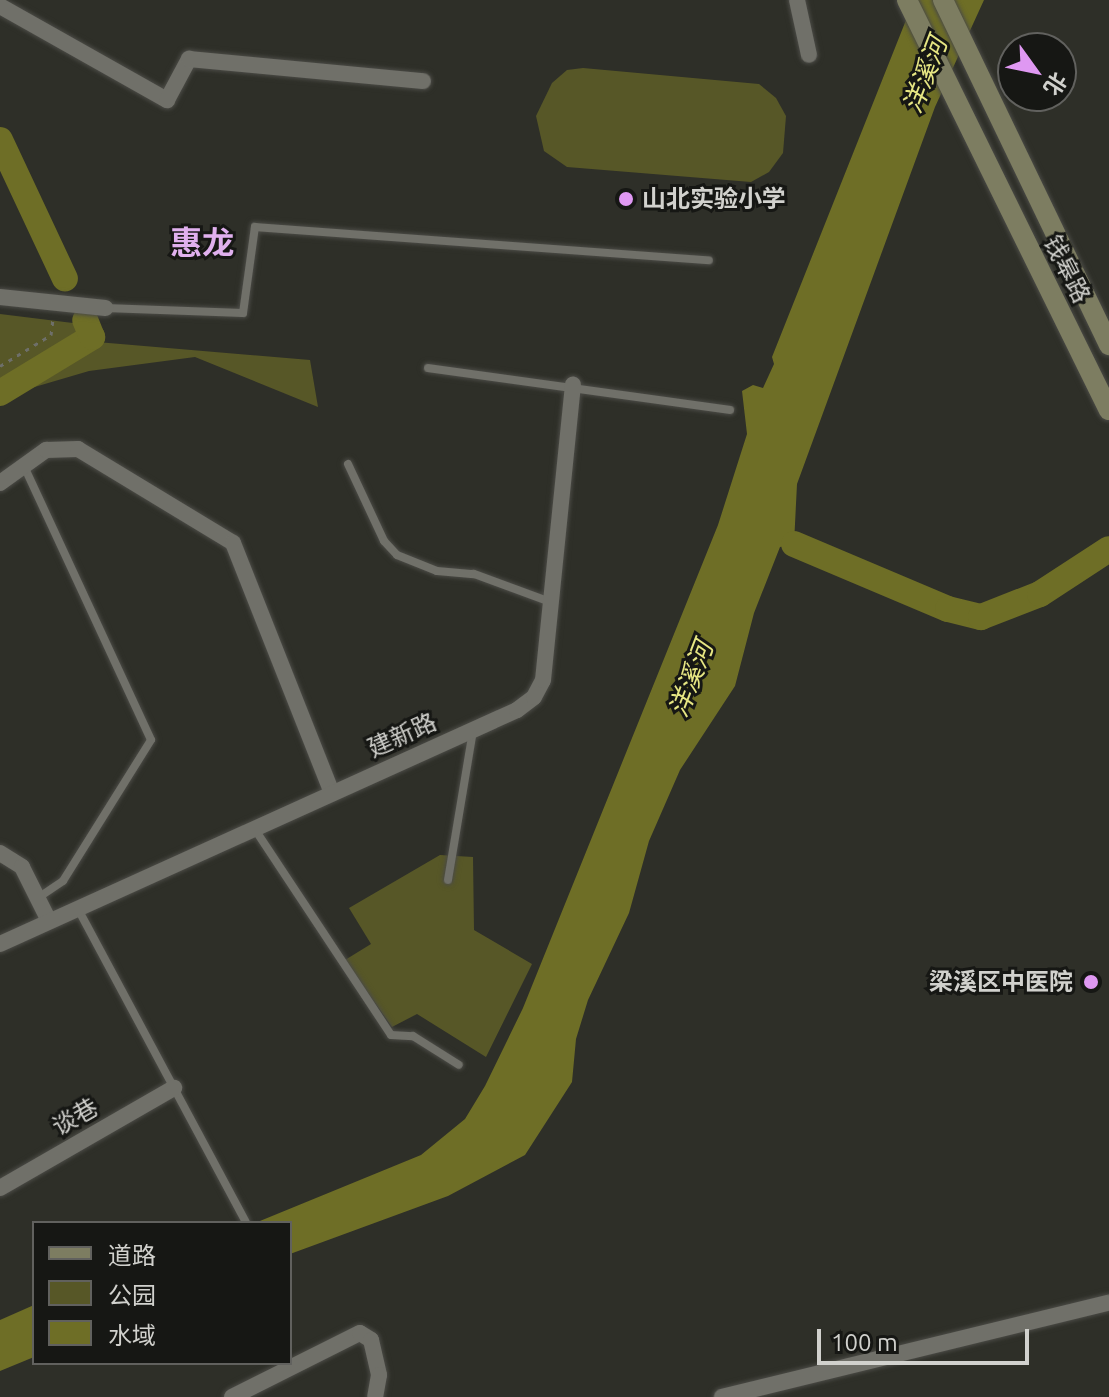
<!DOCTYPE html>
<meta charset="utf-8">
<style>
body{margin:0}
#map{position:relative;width:1109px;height:1397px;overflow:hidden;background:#2e2f28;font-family:Ubuntu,"Noto Sans SC",sans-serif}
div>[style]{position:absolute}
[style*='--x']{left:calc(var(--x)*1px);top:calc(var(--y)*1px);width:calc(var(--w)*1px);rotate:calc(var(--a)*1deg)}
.green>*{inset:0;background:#575727}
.water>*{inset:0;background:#6e6e26}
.river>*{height:26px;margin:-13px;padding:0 13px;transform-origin:13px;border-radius:13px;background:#6e6e26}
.path>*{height:3px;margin-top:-1.5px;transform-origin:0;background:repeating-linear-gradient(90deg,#6e6f69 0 4px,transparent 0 10px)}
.roads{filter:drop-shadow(0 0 2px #4b4b46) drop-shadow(0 0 2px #4b4b46)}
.lane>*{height:8px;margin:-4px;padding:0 4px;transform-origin:4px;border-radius:4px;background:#707069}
.street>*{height:16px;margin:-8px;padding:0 8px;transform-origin:8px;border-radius:8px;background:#707069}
.secondary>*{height:20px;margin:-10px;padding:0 10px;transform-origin:10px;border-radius:10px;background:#7d7d61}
.dots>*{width:22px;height:22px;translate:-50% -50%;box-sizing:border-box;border:4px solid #161714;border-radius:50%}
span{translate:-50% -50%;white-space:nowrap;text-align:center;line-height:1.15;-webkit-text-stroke:6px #161714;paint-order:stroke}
.poi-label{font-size:24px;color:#d1d1cd;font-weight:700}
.left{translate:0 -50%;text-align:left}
.right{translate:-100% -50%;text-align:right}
.street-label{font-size:24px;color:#d1d1cd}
.water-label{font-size:26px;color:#e7e783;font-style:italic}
.district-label{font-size:32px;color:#e0b0ee;font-weight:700}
.legend{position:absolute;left:32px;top:1221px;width:260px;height:144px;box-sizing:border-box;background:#161714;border:2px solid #61615e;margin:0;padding:10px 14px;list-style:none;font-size:24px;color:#d1d1cd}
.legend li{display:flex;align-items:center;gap:16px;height:40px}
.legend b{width:40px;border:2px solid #61615e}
.north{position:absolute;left:997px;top:32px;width:80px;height:80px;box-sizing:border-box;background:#161714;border:2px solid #61615e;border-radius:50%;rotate:123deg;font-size:22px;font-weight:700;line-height:32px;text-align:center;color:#d1d1cd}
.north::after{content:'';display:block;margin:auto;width:28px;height:36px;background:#df98f2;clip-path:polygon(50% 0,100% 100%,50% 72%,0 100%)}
.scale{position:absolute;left:817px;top:1329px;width:212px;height:36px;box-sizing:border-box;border:4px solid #d1d1cd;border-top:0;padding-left:10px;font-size:24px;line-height:28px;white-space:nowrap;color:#d1d1cd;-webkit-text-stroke:6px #161714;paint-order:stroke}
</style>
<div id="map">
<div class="green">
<div style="clip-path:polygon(583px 68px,759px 84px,776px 98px,786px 116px,783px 153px,769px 172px,751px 182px,567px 167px,544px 151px,536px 116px,552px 83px,567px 70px)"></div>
<div style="clip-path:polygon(0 314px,81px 324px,85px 334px,0 385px)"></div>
<div style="clip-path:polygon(97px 342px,310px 360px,318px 407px,195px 357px,89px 371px,21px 391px)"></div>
<div style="clip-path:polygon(440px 855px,473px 857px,474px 930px,532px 964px,486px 1057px,417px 1014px,392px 1027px,345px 960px,371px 944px,349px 908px)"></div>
</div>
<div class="water">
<div style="clip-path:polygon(914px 0,984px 0,935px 107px,797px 484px,794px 544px,780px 547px,754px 613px,735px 686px,680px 770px,649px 841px,629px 913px,588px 1000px,576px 1039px,572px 1082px,525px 1155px,448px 1196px,290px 1254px,290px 1223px,255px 1223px,421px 1155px,465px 1119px,485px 1086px,523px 1008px,718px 525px,747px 434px,742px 391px,753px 385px,763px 388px,774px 364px,772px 357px)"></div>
<div style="clip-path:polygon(34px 1305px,34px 1357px,0 1371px,0 1320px)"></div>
</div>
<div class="river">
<div style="--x:0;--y:140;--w:153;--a:64.9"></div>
<div style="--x:0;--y:393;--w:108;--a:-31.3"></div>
<div style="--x:92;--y:337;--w:18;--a:-112"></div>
<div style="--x:794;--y:544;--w:167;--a:22.9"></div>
<div style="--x:948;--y:609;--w:34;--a:14"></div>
<div style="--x:981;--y:617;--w:63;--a:-21.3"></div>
<div style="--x:1040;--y:594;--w:82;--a:-33.1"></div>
</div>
<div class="path">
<div style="--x:0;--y:366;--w:60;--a:-31.3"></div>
<div style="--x:51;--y:335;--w:17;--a:-83"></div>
</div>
<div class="roads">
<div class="lane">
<div style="--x:105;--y:308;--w:138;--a:2.1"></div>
<div style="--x:243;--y:313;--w:87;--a:-82.1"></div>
<div style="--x:255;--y:227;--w:455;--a:4.2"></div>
<div style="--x:428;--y:368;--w:305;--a:7.9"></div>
<div style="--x:23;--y:464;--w:304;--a:65.1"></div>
<div style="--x:151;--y:740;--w:166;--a:122"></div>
<div style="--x:63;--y:881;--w:30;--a:146"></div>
<div style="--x:348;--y:464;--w:85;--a:64.9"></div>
<div style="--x:384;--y:541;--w:19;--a:47"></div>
<div style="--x:397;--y:555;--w:43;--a:21.8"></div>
<div style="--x:437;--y:571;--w:37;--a:5"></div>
<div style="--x:474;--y:574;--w:81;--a:20.2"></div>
<div style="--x:254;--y:828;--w:248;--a:56.5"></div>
<div style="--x:391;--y:1035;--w:22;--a:3"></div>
<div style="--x:413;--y:1036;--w:54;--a:32.2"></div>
<div style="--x:448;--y:880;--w:152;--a:-80.5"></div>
<div style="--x:78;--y:909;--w:355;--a:61.8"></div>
</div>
<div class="street">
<div style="--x:797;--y:0;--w:56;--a:77.7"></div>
<div style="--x:0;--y:6;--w:192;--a:29.4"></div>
<div style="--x:167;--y:100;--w:47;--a:-61.8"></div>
<div style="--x:189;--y:59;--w:235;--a:5.4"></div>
<div style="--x:0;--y:297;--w:106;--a:6"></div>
<div style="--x:0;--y:483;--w:57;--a:-35.7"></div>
<div style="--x:46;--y:450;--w:32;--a:-2"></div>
<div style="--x:78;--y:449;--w:181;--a:31.2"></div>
<div style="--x:233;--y:543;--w:269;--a:68.4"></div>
<div style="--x:0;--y:853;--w:26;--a:32"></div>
<div style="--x:22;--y:867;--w:60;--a:63.4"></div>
<div style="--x:0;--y:944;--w:567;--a:-24.35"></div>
<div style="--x:517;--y:710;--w:21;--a:-37"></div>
<div style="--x:534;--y:697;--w:19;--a:-62"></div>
<div style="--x:543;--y:680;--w:297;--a:-84.2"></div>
<div style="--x:0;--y:1188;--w:201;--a:-29.9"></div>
<div style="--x:232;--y:1397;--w:143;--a:-26.6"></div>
<div style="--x:360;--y:1333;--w:13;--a:32"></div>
<div style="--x:371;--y:1340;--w:36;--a:77"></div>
<div style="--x:379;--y:1375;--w:22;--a:100"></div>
<div style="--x:722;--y:1397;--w:398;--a:-13.7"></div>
</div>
<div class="secondary">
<div style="--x:907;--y:0;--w:457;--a:63.8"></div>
<div style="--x:943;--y:0;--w:383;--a:64.3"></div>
</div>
</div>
<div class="dots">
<div style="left:626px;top:199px;background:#df98f2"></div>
<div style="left:1091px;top:982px;background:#df98f2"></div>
</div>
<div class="poi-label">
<span class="left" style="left:642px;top:199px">山北实验小学</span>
<span class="right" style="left:1073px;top:982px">梁溪区中医院</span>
</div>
<div class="street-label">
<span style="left:1067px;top:269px;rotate:63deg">钱皋路</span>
<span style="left:402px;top:735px;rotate:-24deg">建新路</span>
<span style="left:75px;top:1117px;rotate:-30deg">谈巷</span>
</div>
<div class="water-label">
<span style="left:925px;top:75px;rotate:-69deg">洋溪河</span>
<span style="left:691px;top:679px;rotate:-69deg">洋溪河</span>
</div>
<div class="district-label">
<span style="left:202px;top:242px">惠龙</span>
</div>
<ul class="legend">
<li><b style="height:10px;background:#7d7d61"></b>道路</li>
<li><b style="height:22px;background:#575727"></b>公园</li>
<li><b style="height:22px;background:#6e6e26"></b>水域</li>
</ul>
<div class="north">北</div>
<div class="scale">100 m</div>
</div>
